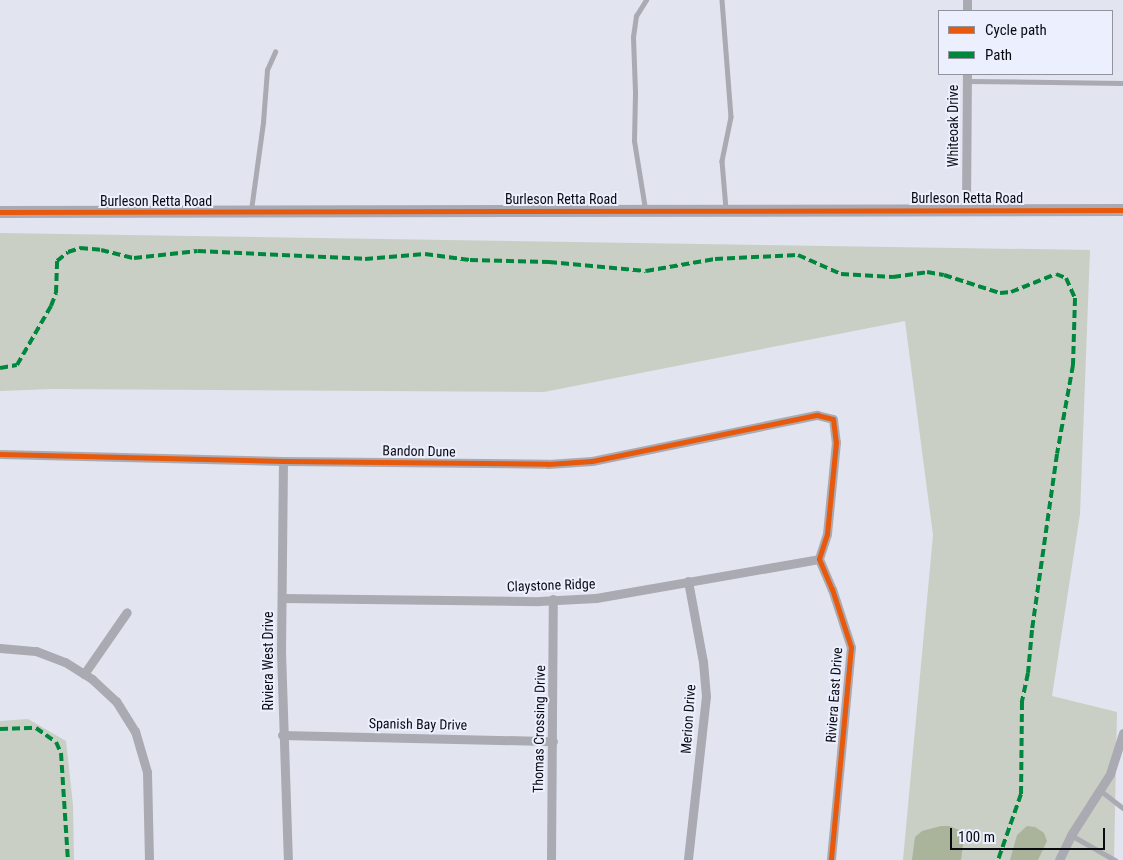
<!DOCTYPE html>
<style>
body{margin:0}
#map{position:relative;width:1123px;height:860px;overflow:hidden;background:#e2e4ef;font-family:"Roboto Condensed",sans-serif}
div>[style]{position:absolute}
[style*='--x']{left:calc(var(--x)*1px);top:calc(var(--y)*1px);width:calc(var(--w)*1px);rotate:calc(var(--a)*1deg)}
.green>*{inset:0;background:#c9cfc4}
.water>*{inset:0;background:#aab49a}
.lane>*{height:4.5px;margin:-2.25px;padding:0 2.25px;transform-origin:2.25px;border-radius:2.25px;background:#a9aab2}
.street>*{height:9px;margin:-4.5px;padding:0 4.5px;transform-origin:4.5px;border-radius:4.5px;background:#a9aab2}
.secondary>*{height:12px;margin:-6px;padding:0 6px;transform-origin:6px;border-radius:6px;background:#a8a9b3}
.quiet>*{height:4px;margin-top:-2px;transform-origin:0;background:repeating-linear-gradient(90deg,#00873e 0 8px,transparent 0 12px)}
.cycleway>*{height:5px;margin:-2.5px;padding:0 2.5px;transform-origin:2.5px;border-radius:2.5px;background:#e8590c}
span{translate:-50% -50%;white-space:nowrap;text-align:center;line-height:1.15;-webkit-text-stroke:4px #ebeffe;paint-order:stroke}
.street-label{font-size:14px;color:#0a0b11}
.legend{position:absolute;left:938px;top:10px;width:175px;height:65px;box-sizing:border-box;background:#ebeffe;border:1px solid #91949f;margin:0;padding:6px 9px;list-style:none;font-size:15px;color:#0a0b11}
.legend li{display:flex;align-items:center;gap:10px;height:25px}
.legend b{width:25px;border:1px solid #91949f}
.scale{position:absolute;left:950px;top:828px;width:155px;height:22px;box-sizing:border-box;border:2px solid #0a0b11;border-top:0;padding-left:6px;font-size:15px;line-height:18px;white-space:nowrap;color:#0a0b11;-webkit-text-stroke:4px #ebeffe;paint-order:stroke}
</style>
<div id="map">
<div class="green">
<div style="clip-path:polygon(0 233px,1090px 250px,1080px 514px,1052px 696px,1117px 712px,1114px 860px,903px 860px,933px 535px,905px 321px,544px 392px,52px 389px,0 391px)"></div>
<div style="clip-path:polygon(28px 719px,66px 741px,73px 805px,74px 860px,0 860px,0 721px)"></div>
</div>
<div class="water">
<div style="clip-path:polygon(941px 826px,949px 826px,959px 830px,964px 838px,961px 860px,912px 860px,915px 837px,922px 831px)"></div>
<div style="clip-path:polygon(1027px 826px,1035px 827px,1044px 833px,1047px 841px,1038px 860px,1010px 860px,1017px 835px)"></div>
</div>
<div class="lane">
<div style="--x:722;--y:0;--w:117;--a:85.6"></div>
<div style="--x:731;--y:117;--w:45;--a:101.6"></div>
<div style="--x:722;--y:161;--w:48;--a:85.2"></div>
<div style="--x:967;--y:81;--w:156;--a:0.7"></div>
<div style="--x:645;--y:209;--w:69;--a:-99.2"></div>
<div style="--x:634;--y:141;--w:49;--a:-88.8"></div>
<div style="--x:635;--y:92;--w:55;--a:-92.1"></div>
<div style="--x:633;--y:37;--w:21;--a:-82"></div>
<div style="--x:636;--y:16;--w:19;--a:-58"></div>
<div style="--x:251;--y:210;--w:89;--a:-82.2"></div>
<div style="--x:263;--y:122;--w:52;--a:-85.6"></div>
<div style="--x:267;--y:70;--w:20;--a:-66"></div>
<div style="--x:1100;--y:790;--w:29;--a:38"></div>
<div style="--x:1071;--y:835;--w:51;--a:29.6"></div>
</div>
<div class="street">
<div style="--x:967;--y:11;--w:11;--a:-90"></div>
<div style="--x:966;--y:209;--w:135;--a:-89.6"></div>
<div style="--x:0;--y:454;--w:283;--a:1.4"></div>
<div style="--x:283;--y:461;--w:265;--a:0.6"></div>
<div style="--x:548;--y:464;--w:44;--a:-3.9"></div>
<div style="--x:592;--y:461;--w:230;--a:-11.6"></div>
<div style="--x:817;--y:415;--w:16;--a:14"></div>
<div style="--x:833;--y:419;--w:23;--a:83"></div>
<div style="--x:836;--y:442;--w:92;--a:95.6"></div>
<div style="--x:827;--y:534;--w:26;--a:108"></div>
<div style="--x:819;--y:559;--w:33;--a:67"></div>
<div style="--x:832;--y:589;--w:61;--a:71.9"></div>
<div style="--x:851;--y:647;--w:214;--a:95.4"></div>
<div style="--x:283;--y:461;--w:191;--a:90.6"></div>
<div style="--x:281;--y:652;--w:208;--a:88.1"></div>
<div style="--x:688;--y:581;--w:82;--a:79.5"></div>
<div style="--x:703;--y:662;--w:34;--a:85"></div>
<div style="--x:706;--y:696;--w:165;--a:96.3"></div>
<div style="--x:282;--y:598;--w:257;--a:0.7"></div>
<div style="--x:539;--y:601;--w:57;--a:-3"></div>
<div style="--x:596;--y:598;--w:226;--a:-9.9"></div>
<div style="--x:0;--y:648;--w:36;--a:5"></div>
<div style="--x:36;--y:651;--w:31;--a:21"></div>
<div style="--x:65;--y:662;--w:32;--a:32"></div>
<div style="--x:92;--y:679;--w:33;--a:43"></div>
<div style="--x:116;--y:701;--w:36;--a:58"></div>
<div style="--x:135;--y:731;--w:43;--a:73.7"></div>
<div style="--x:147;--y:772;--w:88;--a:88.7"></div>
<div style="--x:84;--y:674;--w:75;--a:-55.3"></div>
<div style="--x:282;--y:735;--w:271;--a:1.3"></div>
<div style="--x:551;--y:860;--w:261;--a:-89.6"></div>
<div style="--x:1059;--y:860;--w:28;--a:-64"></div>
<div style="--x:1071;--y:835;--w:72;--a:-57.4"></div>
<div style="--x:1110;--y:774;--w:43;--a:-72.4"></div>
</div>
<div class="secondary">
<div style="--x:0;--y:212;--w:1123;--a:-0.1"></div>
</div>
<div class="quiet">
<div style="--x:0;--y:368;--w:17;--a:-10"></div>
<div style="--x:17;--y:365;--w:68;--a:-60"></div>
<div style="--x:51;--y:306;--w:14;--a:-69"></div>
<div style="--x:56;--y:293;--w:32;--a:-88"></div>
<div style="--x:57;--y:261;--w:14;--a:-39"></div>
<div style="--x:68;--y:252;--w:13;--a:-18"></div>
<div style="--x:80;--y:248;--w:21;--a:5"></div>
<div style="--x:101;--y:250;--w:34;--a:14"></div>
<div style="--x:134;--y:258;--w:64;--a:-6.2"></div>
<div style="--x:198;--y:251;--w:167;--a:2.7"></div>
<div style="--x:365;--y:259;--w:60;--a:-4.8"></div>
<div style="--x:425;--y:254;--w:45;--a:7.6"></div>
<div style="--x:470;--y:260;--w:79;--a:1.5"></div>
<div style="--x:549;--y:262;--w:97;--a:5.3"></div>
<div style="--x:646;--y:271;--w:70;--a:-9.9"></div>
<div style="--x:715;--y:259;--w:83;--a:-2.8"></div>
<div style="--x:798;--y:255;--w:47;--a:23.8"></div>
<div style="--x:841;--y:274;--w:52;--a:3.3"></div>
<div style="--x:893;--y:277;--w:34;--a:-8"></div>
<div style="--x:927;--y:272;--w:17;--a:10"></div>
<div style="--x:944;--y:275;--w:59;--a:17.8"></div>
<div style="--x:1000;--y:293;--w:11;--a:-5"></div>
<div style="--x:1011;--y:292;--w:48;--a:-21.8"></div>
<div style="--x:1056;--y:274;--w:11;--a:22"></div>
<div style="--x:1066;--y:278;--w:22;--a:66"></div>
<div style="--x:1075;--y:298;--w:67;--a:91.7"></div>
<div style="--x:1073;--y:365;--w:90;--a:100.2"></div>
<div style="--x:1057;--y:454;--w:178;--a:98.1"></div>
<div style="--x:1032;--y:630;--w:43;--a:95.3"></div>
<div style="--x:1028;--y:673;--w:30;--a:102"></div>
<div style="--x:1022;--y:702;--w:92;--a:90.6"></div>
<div style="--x:1021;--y:794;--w:70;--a:109.2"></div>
<div style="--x:0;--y:729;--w:36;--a:-2"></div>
<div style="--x:36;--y:728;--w:24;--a:35"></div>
<div style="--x:56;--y:742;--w:12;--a:66"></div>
<div style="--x:61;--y:753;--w:107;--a:86.3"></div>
</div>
<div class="cycleway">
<div style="--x:0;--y:212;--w:1123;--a:-0.1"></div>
<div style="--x:0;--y:454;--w:283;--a:1.4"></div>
<div style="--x:283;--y:461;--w:265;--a:0.6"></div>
<div style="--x:548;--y:464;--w:44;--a:-3.9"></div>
<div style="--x:592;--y:461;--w:230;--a:-11.6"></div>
<div style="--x:817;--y:415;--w:16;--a:14"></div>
<div style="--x:833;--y:419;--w:23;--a:83"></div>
<div style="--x:836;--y:442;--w:92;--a:95.6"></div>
<div style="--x:827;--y:534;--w:26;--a:108"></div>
<div style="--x:819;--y:559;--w:33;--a:67"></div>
<div style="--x:832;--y:589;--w:61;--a:71.9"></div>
<div style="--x:851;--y:647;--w:214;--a:95.4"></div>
</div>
<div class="street-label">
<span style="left:953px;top:126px;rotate:-90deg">Whiteoak Drive</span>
<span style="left:967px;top:198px">Burleson Retta Road</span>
<span style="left:561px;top:199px">Burleson Retta Road</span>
<span style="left:156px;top:201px">Burleson Retta Road</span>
<span style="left:419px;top:451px;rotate:1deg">Bandon Dune</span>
<span style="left:551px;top:585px;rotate:-2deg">Claystone Ridge</span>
<span style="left:268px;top:661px;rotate:-90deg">Riviera West Drive</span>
<span style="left:834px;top:695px;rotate:-86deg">Riviera East Drive</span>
<span style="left:688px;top:719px;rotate:-86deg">Merion Drive</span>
<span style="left:418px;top:724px;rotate:1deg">Spanish Bay Drive</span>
<span style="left:539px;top:729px;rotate:-89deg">Thomas Crossing Drive</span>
</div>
<ul class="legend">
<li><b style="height:6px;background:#e8590c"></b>Cycle path</li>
<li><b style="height:6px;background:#00873e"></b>Path</li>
</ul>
<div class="scale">100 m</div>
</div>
